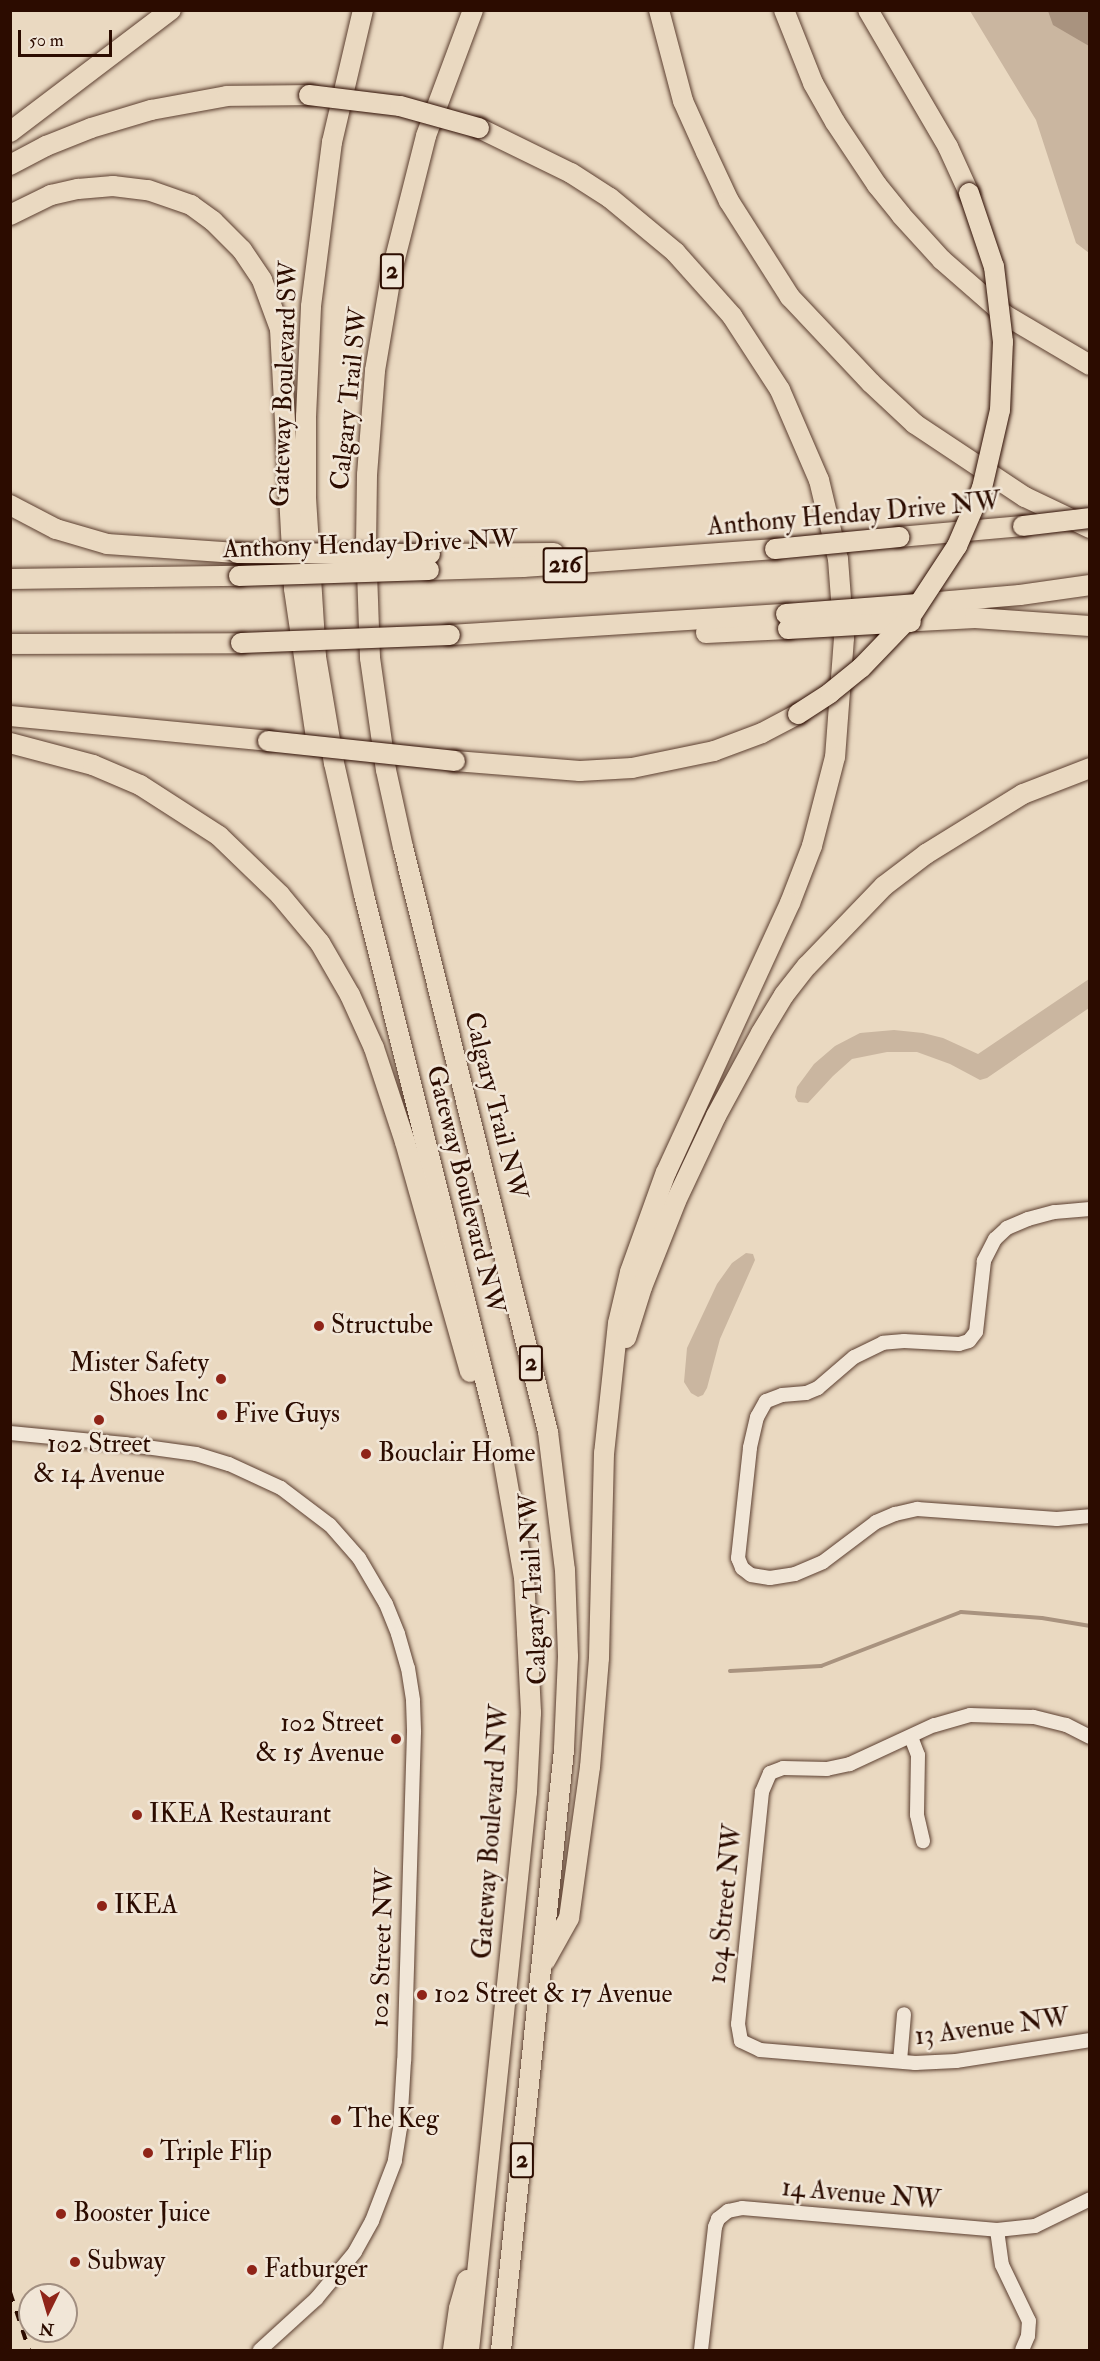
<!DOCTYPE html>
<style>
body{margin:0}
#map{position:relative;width:1100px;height:2361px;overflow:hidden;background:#ead9c1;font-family:"IM FELL Double Pica",serif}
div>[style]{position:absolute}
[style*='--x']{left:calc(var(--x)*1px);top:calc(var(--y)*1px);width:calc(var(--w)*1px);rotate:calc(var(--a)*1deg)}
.green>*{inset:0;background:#cab6a0}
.water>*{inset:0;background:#a9937f}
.stream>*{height:4px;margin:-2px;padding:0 2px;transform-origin:2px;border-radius:2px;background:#a9937f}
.roads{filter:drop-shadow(0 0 2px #5c3f30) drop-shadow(0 0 2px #5c3f30)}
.minor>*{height:14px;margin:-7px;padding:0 7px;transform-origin:7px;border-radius:7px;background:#f1e6d7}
.highway>*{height:20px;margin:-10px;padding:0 10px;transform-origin:10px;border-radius:10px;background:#ead9c1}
.rail>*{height:4px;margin-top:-2px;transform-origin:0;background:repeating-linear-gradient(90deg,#2c0c00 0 10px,transparent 0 20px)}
.bridges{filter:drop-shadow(0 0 2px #2c0c00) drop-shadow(0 0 2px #2c0c00)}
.highway-bridge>*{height:20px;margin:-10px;padding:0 10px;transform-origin:10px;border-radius:10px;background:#ead9c1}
.dots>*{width:16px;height:16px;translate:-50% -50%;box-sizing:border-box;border:3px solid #f1e6d7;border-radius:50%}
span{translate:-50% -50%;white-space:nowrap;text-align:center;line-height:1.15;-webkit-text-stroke:5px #f1e6d7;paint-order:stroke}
.shield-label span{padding:2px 4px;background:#f1e6d7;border:2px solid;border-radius:4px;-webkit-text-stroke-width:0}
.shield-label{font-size:24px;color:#2c0c00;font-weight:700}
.street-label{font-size:26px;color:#2c0c00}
.poi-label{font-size:26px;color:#2c0c00}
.left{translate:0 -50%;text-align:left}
.right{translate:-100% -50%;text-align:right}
.frame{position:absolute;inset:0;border:12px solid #2c0c00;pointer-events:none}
.north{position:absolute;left:18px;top:2283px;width:60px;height:60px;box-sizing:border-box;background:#f1e6d7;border:2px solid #a28f81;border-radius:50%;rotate:185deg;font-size:16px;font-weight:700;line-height:24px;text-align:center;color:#2c0c00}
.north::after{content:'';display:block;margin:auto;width:21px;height:27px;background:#8f2418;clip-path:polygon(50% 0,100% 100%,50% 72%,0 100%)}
.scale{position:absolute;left:18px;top:30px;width:94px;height:27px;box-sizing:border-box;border:3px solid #2c0c00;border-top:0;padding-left:8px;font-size:18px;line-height:21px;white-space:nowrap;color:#2c0c00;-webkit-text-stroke:4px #f1e6d7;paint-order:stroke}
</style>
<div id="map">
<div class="green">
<div style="clip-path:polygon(970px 11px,1089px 11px,1089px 253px,1076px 243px,1036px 120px)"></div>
<div style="clip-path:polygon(1089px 979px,1089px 1008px,987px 1078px,980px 1080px,950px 1064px,917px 1052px,887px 1052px,852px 1059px,833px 1076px,808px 1103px,798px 1102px,795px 1097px,797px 1087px,814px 1064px,835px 1046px,860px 1033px,894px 1030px,923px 1033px,943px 1038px,978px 1054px)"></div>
<div style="clip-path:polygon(746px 1253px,753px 1254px,755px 1260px,720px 1339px,707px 1388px,703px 1395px,698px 1397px,691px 1393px,684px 1382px,687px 1348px,717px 1284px,732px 1263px)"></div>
</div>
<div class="water">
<div style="clip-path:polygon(1048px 11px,1089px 11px,1089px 46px,1053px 25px)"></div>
</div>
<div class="stream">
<div style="--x:730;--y:1671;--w:91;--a:-3.1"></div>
<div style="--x:821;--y:1666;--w:150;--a:-21.1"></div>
<div style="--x:961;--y:1612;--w:81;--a:4.2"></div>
<div style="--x:1042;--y:1618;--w:49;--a:9.5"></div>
</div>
<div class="roads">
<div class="minor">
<div style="--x:1090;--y:1209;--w:36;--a:175"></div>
<div style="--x:1054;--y:1212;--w:27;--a:165"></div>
<div style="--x:1028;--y:1219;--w:23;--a:157"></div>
<div style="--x:1007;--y:1228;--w:16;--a:137"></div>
<div style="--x:995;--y:1239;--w:25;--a:117"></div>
<div style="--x:984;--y:1261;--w:71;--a:96.4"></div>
<div style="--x:976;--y:1332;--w:11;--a:128"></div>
<div style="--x:969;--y:1341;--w:10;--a:163"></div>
<div style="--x:959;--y:1344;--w:55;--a:-176.9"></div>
<div style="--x:904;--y:1341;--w:21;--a:175"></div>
<div style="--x:883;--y:1343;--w:32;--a:154"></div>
<div style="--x:854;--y:1357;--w:48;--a:139.3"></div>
<div style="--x:818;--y:1388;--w:13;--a:157"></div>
<div style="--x:806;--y:1393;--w:24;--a:175"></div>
<div style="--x:782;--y:1395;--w:17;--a:159"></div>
<div style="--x:766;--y:1401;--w:18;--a:119"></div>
<div style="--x:757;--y:1417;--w:32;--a:103"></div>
<div style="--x:750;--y:1448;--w:111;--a:96.2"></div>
<div style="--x:738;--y:1558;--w:11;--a:68"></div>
<div style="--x:742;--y:1568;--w:11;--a:38"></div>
<div style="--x:751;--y:1575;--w:19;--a:9"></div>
<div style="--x:770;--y:1578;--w:25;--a:-9"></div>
<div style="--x:795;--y:1574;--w:30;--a:-23"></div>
<div style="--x:823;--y:1562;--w:66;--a:-37"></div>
<div style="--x:876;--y:1522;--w:21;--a:-23"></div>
<div style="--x:895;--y:1514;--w:23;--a:-13"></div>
<div style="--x:917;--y:1509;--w:140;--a:4.1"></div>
<div style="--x:1057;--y:1519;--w:33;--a:-5"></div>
<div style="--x:10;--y:1433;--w:115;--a:5.5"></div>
<div style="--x:124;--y:1444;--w:73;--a:7.9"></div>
<div style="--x:196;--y:1454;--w:34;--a:17"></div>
<div style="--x:229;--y:1464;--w:57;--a:24.8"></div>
<div style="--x:281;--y:1488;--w:61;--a:37.1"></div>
<div style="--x:330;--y:1525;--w:44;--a:48.7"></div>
<div style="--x:359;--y:1558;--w:53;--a:59.6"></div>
<div style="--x:386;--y:1604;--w:32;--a:68"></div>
<div style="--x:398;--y:1634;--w:35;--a:74"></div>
<div style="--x:408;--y:1668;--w:33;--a:81"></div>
<div style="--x:413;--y:1701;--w:31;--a:88"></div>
<div style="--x:414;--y:1732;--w:329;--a:91.7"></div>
<div style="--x:404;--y:2061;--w:67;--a:93.4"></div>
<div style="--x:400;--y:2128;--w:33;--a:99"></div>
<div style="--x:395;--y:2161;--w:64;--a:111"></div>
<div style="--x:372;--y:2221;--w:35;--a:119"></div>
<div style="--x:355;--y:2252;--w:61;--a:129.7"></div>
<div style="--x:316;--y:2299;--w:76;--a:137.7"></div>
<div style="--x:911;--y:1737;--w:19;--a:69"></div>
<div style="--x:918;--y:1755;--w:60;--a:91"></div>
<div style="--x:917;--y:1815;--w:27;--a:77"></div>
<div style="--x:1090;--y:1737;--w:27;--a:-153"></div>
<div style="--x:1066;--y:1725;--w:34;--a:-166"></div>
<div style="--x:1033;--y:1717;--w:63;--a:-178.2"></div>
<div style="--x:970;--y:1715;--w:37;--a:164"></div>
<div style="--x:934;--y:1725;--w:93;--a:155.1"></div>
<div style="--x:850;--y:1764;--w:24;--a:168"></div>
<div style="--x:827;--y:1769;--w:44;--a:-178.7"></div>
<div style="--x:783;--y:1768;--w:14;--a:159"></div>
<div style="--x:770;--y:1773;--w:21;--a:113"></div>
<div style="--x:762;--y:1792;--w:233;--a:95.9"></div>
<div style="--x:738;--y:2024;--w:17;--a:80"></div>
<div style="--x:741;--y:2041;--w:21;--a:25"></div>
<div style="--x:760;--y:2050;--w:156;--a:4.8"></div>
<div style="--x:915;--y:2063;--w:41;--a:-2.8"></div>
<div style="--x:956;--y:2061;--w:136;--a:-8.9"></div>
<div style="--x:900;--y:2061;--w:47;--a:-85.1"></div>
<div style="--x:997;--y:2230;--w:35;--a:82"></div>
<div style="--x:1002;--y:2265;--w:62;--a:64.3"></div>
<div style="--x:1029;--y:2321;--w:15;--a:94"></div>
<div style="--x:1028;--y:2336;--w:15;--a:113"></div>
<div style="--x:701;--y:2350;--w:124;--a:-83.5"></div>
<div style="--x:715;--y:2227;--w:9;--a:-69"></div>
<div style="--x:718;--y:2219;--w:13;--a:-39"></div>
<div style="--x:728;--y:2211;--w:14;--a:-12"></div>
<div style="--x:742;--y:2208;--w:256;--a:4.9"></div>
<div style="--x:997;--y:2230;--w:38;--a:-6"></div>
<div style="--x:1035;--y:2226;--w:61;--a:-26.1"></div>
</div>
<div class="highway">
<div style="--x:363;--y:10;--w:136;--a:103.2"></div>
<div style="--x:332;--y:142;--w:166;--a:97.3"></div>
<div style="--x:311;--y:307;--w:109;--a:92.6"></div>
<div style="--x:306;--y:416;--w:82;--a:90"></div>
<div style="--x:306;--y:498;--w:159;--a:86.4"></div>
<div style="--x:316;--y:657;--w:108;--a:80.4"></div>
<div style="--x:334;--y:763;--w:135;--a:77.2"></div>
<div style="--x:364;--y:895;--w:562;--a:75.99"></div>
<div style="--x:500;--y:1440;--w:139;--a:80.1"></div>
<div style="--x:524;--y:1577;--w:56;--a:86.9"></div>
<div style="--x:527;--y:1633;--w:80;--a:87.1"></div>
<div style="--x:531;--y:1713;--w:79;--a:92.9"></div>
<div style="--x:527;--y:1792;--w:561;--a:95.93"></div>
<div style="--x:473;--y:10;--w:134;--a:110.5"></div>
<div style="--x:426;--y:136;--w:138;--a:104.2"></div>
<div style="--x:392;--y:270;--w:102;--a:99.6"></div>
<div style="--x:375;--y:371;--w:104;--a:94.4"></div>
<div style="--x:367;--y:475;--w:68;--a:90.8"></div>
<div style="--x:366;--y:543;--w:115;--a:88"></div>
<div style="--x:370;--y:658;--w:113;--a:81.9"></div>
<div style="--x:386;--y:770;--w:79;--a:77.6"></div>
<div style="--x:403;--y:847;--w:603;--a:76.08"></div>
<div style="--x:548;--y:1432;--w:139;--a:83"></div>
<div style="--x:565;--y:1570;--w:87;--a:88"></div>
<div style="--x:568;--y:1657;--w:93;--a:92.5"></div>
<div style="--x:564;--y:1750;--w:603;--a:95.99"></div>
<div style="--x:659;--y:10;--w:94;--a:75.2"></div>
<div style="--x:683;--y:101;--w:56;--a:65.7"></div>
<div style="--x:706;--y:152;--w:54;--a:64.9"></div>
<div style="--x:729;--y:201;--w:114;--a:57.6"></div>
<div style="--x:790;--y:297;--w:118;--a:46.7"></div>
<div style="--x:871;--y:383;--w:60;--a:43"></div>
<div style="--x:915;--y:424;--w:132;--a:33.6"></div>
<div style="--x:1025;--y:497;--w:72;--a:25.5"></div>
<div style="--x:784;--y:10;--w:79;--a:68.3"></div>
<div style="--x:813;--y:83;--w:45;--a:60.6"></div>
<div style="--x:835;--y:122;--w:76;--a:56.3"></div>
<div style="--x:877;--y:185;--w:38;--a:51"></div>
<div style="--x:901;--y:215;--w:61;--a:47.7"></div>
<div style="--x:942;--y:260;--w:84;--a:41.1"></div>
<div style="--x:1005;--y:315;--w:99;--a:30.5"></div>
<div style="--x:868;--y:10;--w:159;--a:59.7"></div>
<div style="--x:948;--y:147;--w:51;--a:65.5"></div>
<div style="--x:479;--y:128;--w:102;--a:26.1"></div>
<div style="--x:571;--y:173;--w:46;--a:32.7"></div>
<div style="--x:610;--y:198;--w:85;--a:39.7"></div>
<div style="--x:675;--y:252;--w:86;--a:48.3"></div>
<div style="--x:732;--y:316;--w:88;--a:57"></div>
<div style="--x:780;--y:390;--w:98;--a:66.6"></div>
<div style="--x:819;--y:480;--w:81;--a:76.5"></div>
<div style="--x:838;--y:559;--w:79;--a:85.7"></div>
<div style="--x:844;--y:638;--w:119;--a:94.3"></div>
<div style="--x:835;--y:757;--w:92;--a:104.5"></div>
<div style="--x:812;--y:846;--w:61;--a:111.1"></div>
<div style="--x:790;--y:903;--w:296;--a:114.7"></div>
<div style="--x:666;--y:1172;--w:106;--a:109.8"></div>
<div style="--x:630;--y:1272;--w:52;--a:103.2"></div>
<div style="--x:618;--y:1323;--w:131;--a:96.1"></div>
<div style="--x:604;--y:1453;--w:205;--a:91.4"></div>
<div style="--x:599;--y:1658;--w:109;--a:94.7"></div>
<div style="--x:590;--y:1767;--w:152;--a:97.9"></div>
<div style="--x:569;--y:1918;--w:49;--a:119.2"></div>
<div style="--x:10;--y:132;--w:202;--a:-37.2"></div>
<div style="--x:10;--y:165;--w:41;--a:-27.8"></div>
<div style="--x:46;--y:146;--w:48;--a:-21.8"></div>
<div style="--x:91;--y:128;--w:63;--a:-16.7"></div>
<div style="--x:151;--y:110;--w:77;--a:-10.4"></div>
<div style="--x:227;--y:96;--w:82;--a:-0.7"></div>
<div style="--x:10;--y:215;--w:46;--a:-26"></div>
<div style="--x:51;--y:195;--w:28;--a:-13"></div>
<div style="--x:78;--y:189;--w:35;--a:-5"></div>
<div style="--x:113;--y:186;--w:35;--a:7"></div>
<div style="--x:148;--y:190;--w:46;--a:19.2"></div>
<div style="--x:191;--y:205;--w:27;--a:36"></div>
<div style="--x:213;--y:221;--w:41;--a:45"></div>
<div style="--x:242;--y:250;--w:36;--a:56"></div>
<div style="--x:262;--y:280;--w:52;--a:69.8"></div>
<div style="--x:280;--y:329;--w:260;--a:86.9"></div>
<div style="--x:294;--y:589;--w:157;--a:81.6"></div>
<div style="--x:10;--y:505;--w:52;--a:27.6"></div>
<div style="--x:56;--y:529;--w:53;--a:16.4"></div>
<div style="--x:107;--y:544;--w:130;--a:4"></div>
<div style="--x:899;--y:537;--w:124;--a:-5.1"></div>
<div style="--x:430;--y:554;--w:124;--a:-0.5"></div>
<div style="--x:429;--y:570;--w:94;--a:-1.8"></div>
<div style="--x:523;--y:567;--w:253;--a:-4.1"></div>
<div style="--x:10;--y:579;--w:229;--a:-0.8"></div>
<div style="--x:915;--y:604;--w:105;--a:-4.9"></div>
<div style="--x:1020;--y:595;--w:71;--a:-8.1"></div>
<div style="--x:918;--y:621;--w:57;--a:-3"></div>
<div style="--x:975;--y:618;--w:115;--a:4"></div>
<div style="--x:706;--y:633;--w:82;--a:-2.8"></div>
<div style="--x:450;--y:635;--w:337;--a:-3.6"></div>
<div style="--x:10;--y:644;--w:231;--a:-0.2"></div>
<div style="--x:10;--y:716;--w:259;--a:5.5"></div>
<div style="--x:10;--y:743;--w:86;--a:14.8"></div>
<div style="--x:93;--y:765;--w:51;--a:23.1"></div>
<div style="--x:140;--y:785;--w:94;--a:32.8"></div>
<div style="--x:219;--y:836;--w:85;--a:44"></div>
<div style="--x:280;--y:895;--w:62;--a:50.2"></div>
<div style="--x:320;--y:943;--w:60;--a:60"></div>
<div style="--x:350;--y:995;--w:58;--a:65.6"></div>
<div style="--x:374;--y:1048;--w:99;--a:71.7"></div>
<div style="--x:405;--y:1142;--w:239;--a:74.2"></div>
<div style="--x:455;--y:761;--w:125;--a:4.6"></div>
<div style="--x:580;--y:771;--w:52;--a:-3.3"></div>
<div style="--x:632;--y:768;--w:84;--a:-11.7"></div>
<div style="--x:714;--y:751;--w:51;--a:-20.6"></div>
<div style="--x:762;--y:733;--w:41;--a:-27.8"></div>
<div style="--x:626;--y:1338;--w:53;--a:-72.6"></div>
<div style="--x:642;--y:1287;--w:92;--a:-68.4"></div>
<div style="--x:676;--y:1201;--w:94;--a:-64.8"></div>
<div style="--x:716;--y:1116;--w:94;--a:-61.5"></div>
<div style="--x:761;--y:1033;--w:44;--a:-58.8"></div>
<div style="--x:784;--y:995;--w:37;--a:-52"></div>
<div style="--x:807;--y:966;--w:111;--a:-46.1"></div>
<div style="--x:884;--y:886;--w:53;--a:-37.3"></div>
<div style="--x:926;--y:854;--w:114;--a:-31.7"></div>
<div style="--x:1023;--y:794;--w:72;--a:-21.2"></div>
<div style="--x:453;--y:2350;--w:42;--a:-81.9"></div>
<div style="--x:459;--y:2308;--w:29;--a:-74"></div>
</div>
</div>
<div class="rail">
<div style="--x:10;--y:2292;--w:61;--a:71.9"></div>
</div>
<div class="bridges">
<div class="highway-bridge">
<div style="--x:309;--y:95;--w:92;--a:6.9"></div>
<div style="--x:400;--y:106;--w:82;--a:15.6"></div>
<div style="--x:1023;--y:526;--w:67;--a:-6.8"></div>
<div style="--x:775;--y:549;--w:125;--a:-5.5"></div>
<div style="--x:237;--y:553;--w:193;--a:0.3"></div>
<div style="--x:239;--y:576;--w:190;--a:-1.8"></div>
<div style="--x:786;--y:614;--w:129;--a:-4.4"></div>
<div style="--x:788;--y:629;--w:123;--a:-3.3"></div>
<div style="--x:241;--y:643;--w:209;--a:-2.2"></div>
<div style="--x:798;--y:714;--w:38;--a:-33"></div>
<div style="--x:830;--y:693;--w:40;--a:-39"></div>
<div style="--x:861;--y:668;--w:72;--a:-46.1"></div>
<div style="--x:911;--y:616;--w:84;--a:-56.7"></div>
<div style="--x:957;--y:546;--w:63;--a:-66.7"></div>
<div style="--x:982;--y:488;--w:80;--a:-77"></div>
<div style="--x:1000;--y:410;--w:68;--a:-87.5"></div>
<div style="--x:1003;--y:342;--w:76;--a:-96.8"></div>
<div style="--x:994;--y:267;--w:78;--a:-108.7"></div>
<div style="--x:268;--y:741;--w:188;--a:6.1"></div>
</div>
</div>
<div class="dots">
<div style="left:319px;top:1326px;background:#8f2418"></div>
<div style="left:221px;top:1379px;background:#8f2418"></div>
<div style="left:222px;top:1415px;background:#8f2418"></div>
<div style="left:99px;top:1420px;background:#8f2418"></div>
<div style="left:366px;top:1454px;background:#8f2418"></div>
<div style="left:396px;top:1739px;background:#8f2418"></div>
<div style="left:137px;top:1815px;background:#8f2418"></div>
<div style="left:102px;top:1906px;background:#8f2418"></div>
<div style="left:422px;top:1995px;background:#8f2418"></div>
<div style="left:336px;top:2120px;background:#8f2418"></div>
<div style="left:148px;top:2153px;background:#8f2418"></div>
<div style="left:61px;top:2214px;background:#8f2418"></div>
<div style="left:75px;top:2262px;background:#8f2418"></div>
<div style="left:252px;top:2270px;background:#8f2418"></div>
</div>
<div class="shield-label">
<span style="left:392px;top:271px">2</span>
<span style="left:565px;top:565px">216</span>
<span style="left:531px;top:1363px">2</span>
<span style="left:522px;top:2160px">2</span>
</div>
<div class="street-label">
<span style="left:285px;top:384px;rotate:-88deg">Gateway Boulevard SW</span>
<span style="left:350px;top:399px;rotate:-84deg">Calgary Trail SW</span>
<span style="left:854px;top:515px;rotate:-5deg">Anthony Henday Drive NW</span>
<span style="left:370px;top:545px;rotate:-2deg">Anthony Henday Drive NW</span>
<span style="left:495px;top:1106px;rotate:76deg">Calgary Trail NW</span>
<span style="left:465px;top:1190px;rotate:76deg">Gateway Boulevard NW</span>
<span style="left:534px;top:1589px;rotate:-93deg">Calgary Trail NW</span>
<span style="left:492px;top:1832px;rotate:-86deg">Gateway Boulevard NW</span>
<span style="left:726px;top:1904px;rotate:-84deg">104 Street NW</span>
<span style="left:383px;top:1948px;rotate:-88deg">102 Street NW</span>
<span style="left:992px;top:2028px;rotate:-7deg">13 Avenue NW</span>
<span style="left:861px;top:2195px;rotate:5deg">14 Avenue NW</span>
</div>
<div class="poi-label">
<span class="left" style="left:331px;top:1326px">Structube</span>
<span class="right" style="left:209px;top:1379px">Mister Safety<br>Shoes Inc</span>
<span class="left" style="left:234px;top:1415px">Five Guys</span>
<span style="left:99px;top:1460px">102 Street<br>&amp; 14 Avenue</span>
<span class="left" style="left:378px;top:1454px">Bouclair Home</span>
<span class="right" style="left:384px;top:1739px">102 Street<br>&amp; 15 Avenue</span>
<span class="left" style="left:149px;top:1815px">IKEA Restaurant</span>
<span class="left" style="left:114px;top:1906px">IKEA</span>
<span class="left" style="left:434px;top:1995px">102 Street &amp; 17 Avenue</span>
<span class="left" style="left:348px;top:2120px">The Keg</span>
<span class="left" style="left:160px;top:2153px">Triple Flip</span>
<span class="left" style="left:73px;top:2214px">Booster Juice</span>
<span class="left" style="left:87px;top:2262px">Subway</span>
<span class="left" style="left:264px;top:2270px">Fatburger</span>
</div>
<div class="frame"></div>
<div class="north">N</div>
<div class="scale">50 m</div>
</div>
